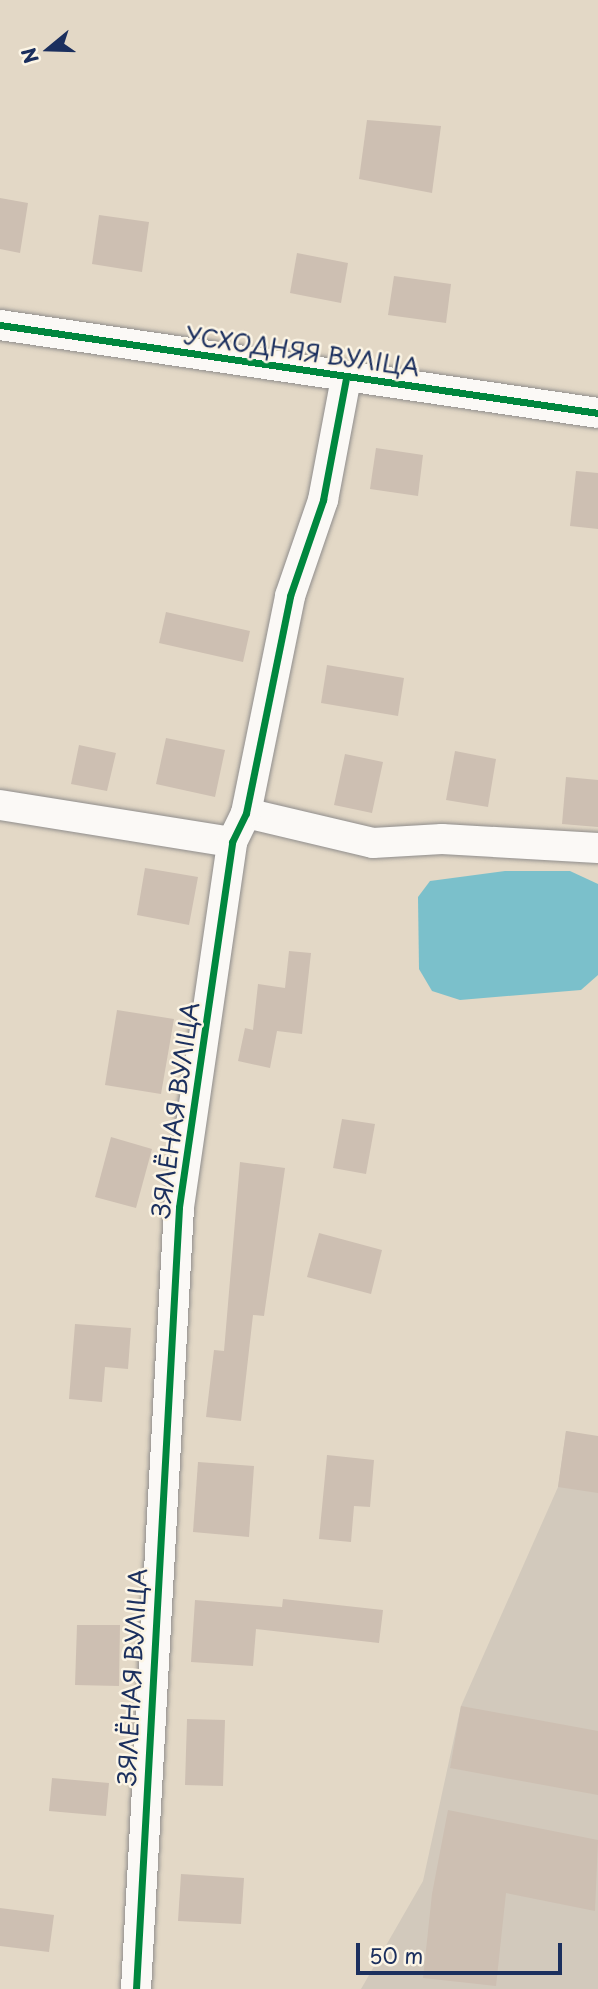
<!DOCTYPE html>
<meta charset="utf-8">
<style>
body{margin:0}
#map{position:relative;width:598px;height:1989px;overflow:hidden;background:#e3d8c6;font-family:"Playpen Sans",sans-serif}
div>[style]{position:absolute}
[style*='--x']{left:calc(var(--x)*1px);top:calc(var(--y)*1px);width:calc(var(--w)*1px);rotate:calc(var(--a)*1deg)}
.industrial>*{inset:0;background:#d2c9bc}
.water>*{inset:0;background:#7bc0cb}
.building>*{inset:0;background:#cdbfb2}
.roads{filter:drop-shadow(0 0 2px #8f8d8c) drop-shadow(0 0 2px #8f8d8c)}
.street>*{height:30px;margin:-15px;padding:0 15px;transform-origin:15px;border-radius:15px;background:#fbf9f6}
.cycleway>*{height:7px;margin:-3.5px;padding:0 3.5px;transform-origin:3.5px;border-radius:3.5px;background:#00873e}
span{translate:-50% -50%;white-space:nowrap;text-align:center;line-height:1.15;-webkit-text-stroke:5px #fcf5e5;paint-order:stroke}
.street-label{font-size:24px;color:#1b2f5e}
.north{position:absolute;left:14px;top:14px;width:70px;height:70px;-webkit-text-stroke:5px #fcf5e5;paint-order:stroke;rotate:251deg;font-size:19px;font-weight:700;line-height:28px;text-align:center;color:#1b2f5e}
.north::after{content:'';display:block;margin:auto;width:24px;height:32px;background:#1b2f5e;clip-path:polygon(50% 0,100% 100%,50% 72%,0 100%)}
.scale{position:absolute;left:356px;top:1943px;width:206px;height:32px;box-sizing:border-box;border:4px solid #1b2f5e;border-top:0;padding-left:9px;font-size:21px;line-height:24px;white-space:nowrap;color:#1b2f5e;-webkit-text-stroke:5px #fcf5e5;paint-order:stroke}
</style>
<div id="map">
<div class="industrial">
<div style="clip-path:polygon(566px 1431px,598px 1437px,598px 1989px,361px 1989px,423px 1881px,461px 1706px,558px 1487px)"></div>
</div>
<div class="water">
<div style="clip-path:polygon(505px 871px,570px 871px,598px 884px,598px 975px,581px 990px,460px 1000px,432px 991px,419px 969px,418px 897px,430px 881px)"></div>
</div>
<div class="building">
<div style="clip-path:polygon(367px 120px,441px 126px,432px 193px,359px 179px)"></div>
<div style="clip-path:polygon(0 198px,28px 203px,20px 253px,0 249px)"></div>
<div style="clip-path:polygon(99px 215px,149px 222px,142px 272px,92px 264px)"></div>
<div style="clip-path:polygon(297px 253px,348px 263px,341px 303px,290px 293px)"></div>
<div style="clip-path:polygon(394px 276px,451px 284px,446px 323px,388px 315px)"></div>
<div style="clip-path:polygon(376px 448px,423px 455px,418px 496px,370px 489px)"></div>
<div style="clip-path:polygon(576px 471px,598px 473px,598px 529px,570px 526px)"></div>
<div style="clip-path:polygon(166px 612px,250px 631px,243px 662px,159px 643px)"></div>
<div style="clip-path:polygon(327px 665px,404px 678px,398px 716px,321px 703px)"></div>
<div style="clip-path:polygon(166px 738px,225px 750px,215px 797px,156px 784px)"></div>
<div style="clip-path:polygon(79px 745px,116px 753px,107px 791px,71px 784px)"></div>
<div style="clip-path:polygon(455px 751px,496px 759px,488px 807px,446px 800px)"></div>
<div style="clip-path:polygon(345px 754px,383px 762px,372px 813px,334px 805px)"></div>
<div style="clip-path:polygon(566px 777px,598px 780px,598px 827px,562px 824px)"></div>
<div style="clip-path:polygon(145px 868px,198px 877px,189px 925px,137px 915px)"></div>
<div style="clip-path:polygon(289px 951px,311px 953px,302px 1034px,277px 1031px,270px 1068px,238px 1061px,245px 1028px,253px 1030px,258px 984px,285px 988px)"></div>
<div style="clip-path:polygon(117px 1010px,174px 1019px,161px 1094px,105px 1085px)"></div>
<div style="clip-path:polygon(342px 1119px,375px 1124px,366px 1174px,333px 1168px)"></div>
<div style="clip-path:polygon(111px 1137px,152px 1149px,136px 1208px,95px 1197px)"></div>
<div style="clip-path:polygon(240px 1162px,285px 1168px,264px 1316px,253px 1315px,241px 1421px,206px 1417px,214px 1350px,224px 1351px)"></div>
<div style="clip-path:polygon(319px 1233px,382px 1250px,371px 1294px,307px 1277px)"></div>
<div style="clip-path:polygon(75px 1324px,131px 1328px,128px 1369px,105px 1367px,102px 1402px,69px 1399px)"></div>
<div style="clip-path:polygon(566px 1431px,598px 1436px,598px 1493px,558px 1487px)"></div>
<div style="clip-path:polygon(327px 1455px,374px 1460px,370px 1507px,354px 1506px,351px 1542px,319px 1539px)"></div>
<div style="clip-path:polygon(198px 1462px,254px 1466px,249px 1537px,193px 1532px)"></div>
<div style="clip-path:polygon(283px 1599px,383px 1610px,379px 1643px,256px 1629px,253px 1666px,191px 1662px,195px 1600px,282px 1607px)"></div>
<div style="clip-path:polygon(77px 1625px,120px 1625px,119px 1686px,75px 1685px)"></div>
<div style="clip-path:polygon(461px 1706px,598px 1731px,598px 1795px,450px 1768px)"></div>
<div style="clip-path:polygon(187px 1719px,225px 1720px,223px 1786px,185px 1785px)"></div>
<div style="clip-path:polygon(52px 1778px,109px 1783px,106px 1816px,49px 1811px)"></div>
<div style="clip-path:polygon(448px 1810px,598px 1840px,595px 1911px,506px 1893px,496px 1986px,423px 1978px,432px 1894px)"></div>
<div style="clip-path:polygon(181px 1874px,244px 1878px,241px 1924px,178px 1921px)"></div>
<div style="clip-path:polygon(0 1908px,54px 1915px,49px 1952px,0 1946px)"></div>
</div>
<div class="roads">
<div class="street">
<div style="--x:0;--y:325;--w:604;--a:8.37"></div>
<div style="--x:0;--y:805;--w:235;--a:9.1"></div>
<div style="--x:246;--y:813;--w:130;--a:13.3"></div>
<div style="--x:373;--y:843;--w:69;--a:-3.3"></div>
<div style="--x:442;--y:839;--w:156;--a:3.3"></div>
<div style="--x:136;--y:1989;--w:783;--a:-86.85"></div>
<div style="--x:179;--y:1207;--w:369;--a:-81.7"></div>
<div style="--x:232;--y:842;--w:32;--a:-64"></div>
<div style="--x:246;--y:813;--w:221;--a:-78.5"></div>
<div style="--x:290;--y:596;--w:102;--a:-71"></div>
<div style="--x:323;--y:500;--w:124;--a:-79.3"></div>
</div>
</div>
<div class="cycleway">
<div style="--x:0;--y:325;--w:604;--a:8.37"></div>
<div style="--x:136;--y:1989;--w:783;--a:-86.85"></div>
<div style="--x:179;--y:1207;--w:369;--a:-81.7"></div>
<div style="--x:232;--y:842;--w:32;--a:-64"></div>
<div style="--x:246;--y:813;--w:221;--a:-78.5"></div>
<div style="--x:290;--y:596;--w:102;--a:-71"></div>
<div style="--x:323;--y:500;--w:124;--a:-79.3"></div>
</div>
<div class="street-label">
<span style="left:302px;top:351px;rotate:8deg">УСХОДНЯЯ ВУЛІЦА</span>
<span style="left:175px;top:1110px;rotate:-82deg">ЗЯЛЁНАЯ ВУЛІЦА</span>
<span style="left:132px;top:1677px;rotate:-87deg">ЗЯЛЁНАЯ ВУЛІЦА</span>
</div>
<div class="north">N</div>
<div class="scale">50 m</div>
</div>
